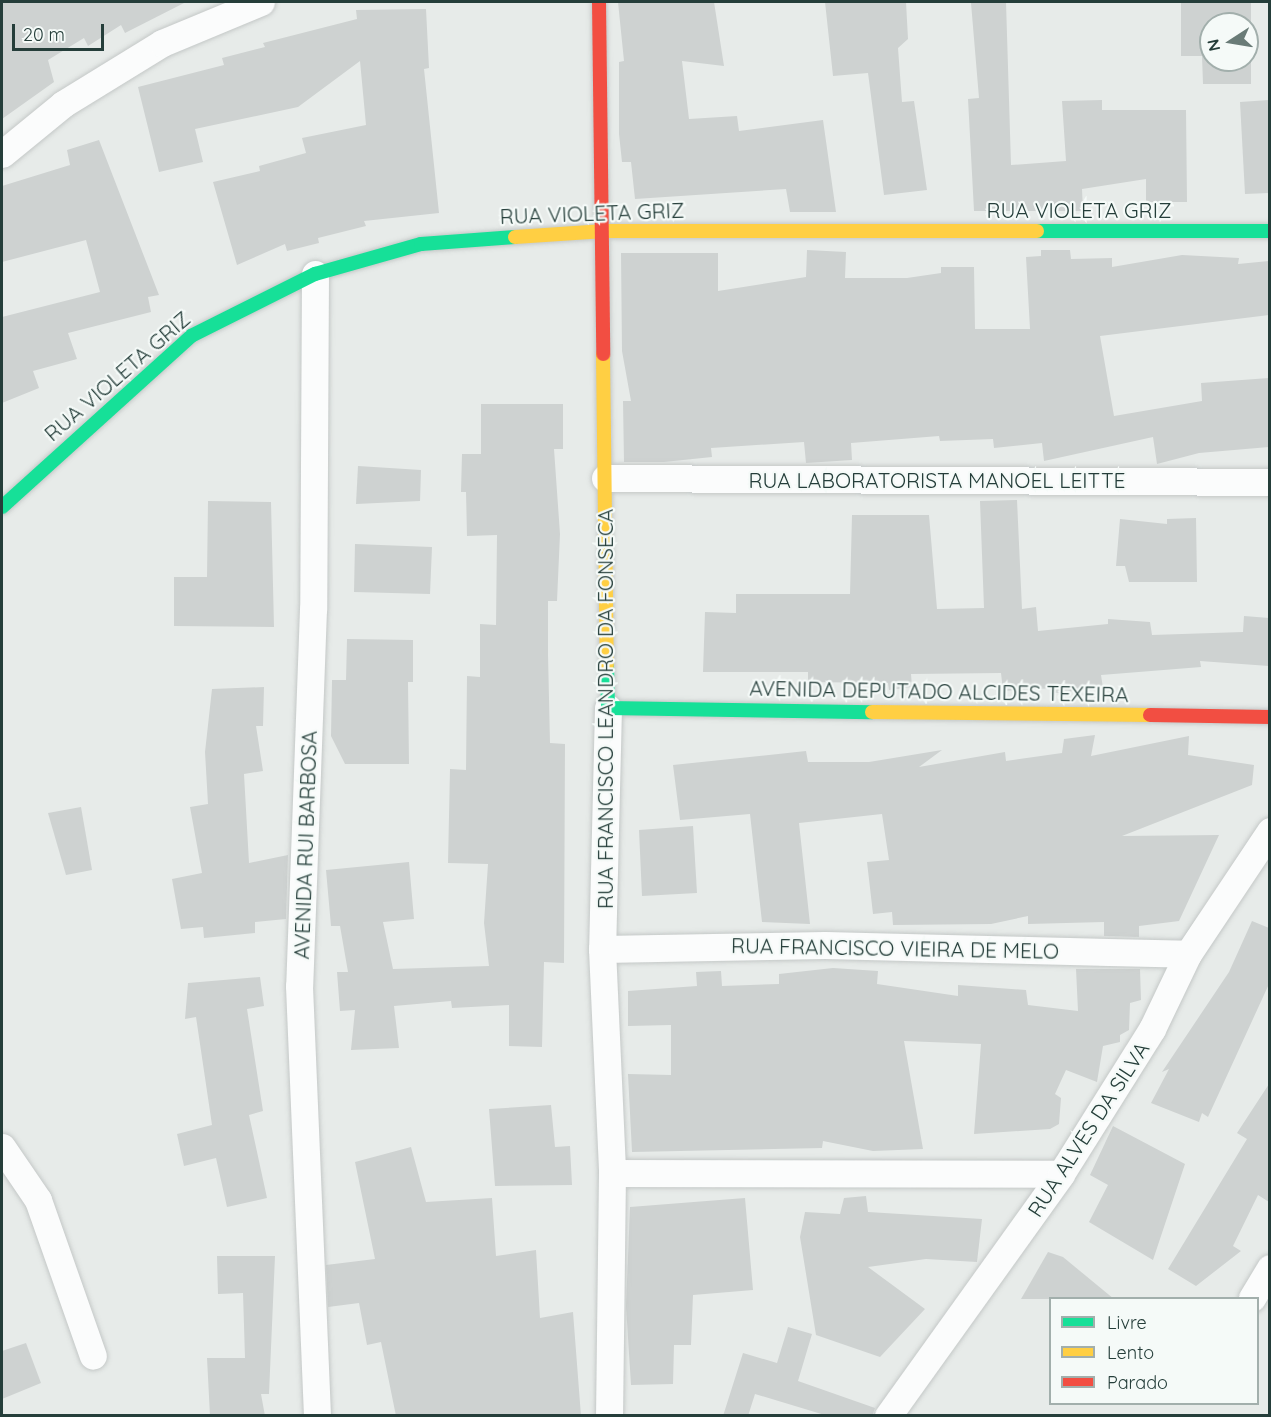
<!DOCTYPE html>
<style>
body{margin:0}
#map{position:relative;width:1271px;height:1417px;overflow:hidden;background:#e7ebe9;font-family:Quicksand,sans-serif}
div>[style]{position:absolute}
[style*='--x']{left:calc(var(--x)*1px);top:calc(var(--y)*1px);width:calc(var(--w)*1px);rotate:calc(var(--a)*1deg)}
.building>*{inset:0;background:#ced2d1}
.roads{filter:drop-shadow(0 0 2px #c4c8c7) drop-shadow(0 0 2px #c4c8c7)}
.street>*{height:27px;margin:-13.5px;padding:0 13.5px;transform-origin:13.5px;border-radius:13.5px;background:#fbfcfc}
.fast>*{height:14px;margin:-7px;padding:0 7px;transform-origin:7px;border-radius:7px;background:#16e098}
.slow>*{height:14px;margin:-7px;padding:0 7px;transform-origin:7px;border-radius:7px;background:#ffcf43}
.jam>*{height:14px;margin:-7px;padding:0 7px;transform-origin:7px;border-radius:7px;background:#f24e42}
span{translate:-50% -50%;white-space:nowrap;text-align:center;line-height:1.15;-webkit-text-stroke:4.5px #f5faf8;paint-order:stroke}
.street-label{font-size:21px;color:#253e3a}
.frame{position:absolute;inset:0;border:3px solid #253e3a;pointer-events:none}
.legend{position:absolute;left:1049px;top:1297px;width:210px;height:108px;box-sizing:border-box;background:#f5faf8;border:2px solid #a2afac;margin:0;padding:8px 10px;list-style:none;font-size:18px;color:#253e3a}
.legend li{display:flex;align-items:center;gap:12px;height:30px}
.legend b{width:30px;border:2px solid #a2afac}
.north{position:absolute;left:1199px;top:12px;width:60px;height:60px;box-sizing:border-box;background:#f5faf8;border:2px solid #a2afac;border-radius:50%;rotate:258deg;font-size:16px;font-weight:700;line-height:24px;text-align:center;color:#253e3a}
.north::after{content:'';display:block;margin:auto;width:21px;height:27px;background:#697b77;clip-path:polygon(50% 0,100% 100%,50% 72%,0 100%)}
.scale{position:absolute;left:12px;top:24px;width:92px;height:27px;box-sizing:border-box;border:3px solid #253e3a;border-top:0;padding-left:8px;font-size:18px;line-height:21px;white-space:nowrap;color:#253e3a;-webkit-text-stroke:4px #f5faf8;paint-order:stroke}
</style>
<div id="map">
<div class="building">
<div style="clip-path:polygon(2px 2px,186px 2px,125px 33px,121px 25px,88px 46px,84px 38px,48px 60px,54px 82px,2px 119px)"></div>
<div style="clip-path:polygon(618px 2px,714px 2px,724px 66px,682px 61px,689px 119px,737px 116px,739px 131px,823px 120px,836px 212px,790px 212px,786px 189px,635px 199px,631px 162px,622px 162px,619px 134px,619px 62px,624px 61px)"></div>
<div style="clip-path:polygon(825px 2px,906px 2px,908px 39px,898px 48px,902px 102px,914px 101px,927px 190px,884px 195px,868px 73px,833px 76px)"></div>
<div style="clip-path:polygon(1006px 2px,1011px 165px,1066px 161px,1062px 101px,1102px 100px,1102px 110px,1186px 110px,1187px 202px,1146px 202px,1146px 179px,1082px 189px,1083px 211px,974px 211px,968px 99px,979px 98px,971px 3px)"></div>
<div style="clip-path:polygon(evenodd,1181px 2px,1251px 2px,1251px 84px,1203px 84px,1202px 56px,1181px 56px,1181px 2px,1211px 24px,1247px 24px,1247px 60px,1211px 60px,1211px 24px)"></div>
<div style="clip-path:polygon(426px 9px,429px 68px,424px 69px,439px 213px,364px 221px,366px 226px,318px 238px,319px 243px,287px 251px,285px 244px,237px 265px,213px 182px,260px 171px,259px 166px,306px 153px,302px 138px,366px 125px,360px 61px,298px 107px,195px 129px,203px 162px,159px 172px,138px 87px,224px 65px,222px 58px,265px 47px,263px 43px,357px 19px,356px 10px)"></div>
<div style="clip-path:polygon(1269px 100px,1269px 193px,1245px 194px,1240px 102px)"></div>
<div style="clip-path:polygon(99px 140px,159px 295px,148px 297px,151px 312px,68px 333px,77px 359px,33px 371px,39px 388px,2px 403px,2px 317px,100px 292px,86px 240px,2px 262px,2px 186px,70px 165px,67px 150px)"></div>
<div style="clip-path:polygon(807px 250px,846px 252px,845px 278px,907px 278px,941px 273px,941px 267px,974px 267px,975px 329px,1030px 329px,1026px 257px,1041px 256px,1041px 250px,1070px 250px,1071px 259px,1112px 258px,1112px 267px,1182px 255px,1239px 258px,1238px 264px,1269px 261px,1269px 315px,1100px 336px,1114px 416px,1202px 401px,1201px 383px,1269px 378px,1269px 447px,1199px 453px,1157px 464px,1153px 437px,1044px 461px,1042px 443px,994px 448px,993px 439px,940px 441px,939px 436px,851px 443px,852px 460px,806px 463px,804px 442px,711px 448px,712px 457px,664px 462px,624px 462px,623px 401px,631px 401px,622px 351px,621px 253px,718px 253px,718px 291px,806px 277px)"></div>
<div style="clip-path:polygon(481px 404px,563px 404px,563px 449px,554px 449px,560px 534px,557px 601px,548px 601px,548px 654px,550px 743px,565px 744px,564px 963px,544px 962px,542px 1047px,509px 1046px,509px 1005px,452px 1008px,451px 1001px,394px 1006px,399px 1048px,351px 1050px,355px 1010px,340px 1011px,337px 972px,348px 972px,340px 926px,331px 926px,326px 870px,409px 862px,414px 919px,383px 922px,393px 969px,489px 966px,484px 923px,488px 864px,448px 863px,450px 769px,466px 770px,467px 676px,480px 677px,480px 624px,496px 625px,497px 535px,467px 536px,466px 492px,461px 492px,462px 454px,481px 454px)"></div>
<div style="clip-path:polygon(358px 466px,421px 470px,420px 501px,356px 504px)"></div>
<div style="clip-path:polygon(1017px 500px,1022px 609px,1036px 607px,1038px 631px,1108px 624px,1108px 619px,1150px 622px,1152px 635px,1243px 632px,1244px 616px,1269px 618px,1269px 666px,1200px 661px,1201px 667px,1101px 675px,1103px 688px,1055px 693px,1054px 688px,1003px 691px,1001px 673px,911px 674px,912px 687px,889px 690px,888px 683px,808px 682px,808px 672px,703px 672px,705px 612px,736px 613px,736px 594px,850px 594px,852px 515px,929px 515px,937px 609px,984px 608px,980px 501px)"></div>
<div style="clip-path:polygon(208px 501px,271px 502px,274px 627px,174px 626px,174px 577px,207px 577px)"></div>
<div style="clip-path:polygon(1196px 518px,1197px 582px,1129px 582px,1125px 566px,1116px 566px,1120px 519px,1167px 524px,1167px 519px)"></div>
<div style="clip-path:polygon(355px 544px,432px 547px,430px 594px,354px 592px)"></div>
<div style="clip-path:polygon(347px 639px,413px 640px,413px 682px,408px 682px,409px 764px,345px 764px,331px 736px,332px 680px,346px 680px)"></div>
<div style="clip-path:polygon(264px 687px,263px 726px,256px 726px,263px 771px,244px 774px,249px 863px,288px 855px,286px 919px,255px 922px,255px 933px,204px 938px,203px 927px,181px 929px,172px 879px,202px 873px,190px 807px,208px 804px,205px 752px,212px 689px)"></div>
<div style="clip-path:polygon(1095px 735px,1091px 756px,1189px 736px,1188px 755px,1254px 765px,1252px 785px,1122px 836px,1219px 835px,1179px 921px,1139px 926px,1139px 937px,1104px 936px,1104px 922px,1028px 924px,1028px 916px,991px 924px,893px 925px,892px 912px,873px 914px,867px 862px,889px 860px,882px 814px,799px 823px,810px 924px,762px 922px,750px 814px,680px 820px,673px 765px,806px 751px,808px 762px,869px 762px,942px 750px,919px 767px,1005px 752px,1006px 761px,1062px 753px,1064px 739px)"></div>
<div style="clip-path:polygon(81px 807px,92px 870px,66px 875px,48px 813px)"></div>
<div style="clip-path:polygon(693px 826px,697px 893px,642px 896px,639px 830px)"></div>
<div style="clip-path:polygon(1252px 921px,1269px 928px,1269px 984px,1208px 1117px,1202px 1113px,1199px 1122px,1151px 1103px,1169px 1069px,1162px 1072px,1229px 972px)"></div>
<div style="clip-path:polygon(833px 968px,878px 971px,877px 984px,958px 996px,958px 985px,1026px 990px,1028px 1005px,1078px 1011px,1076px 969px,1140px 969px,1141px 1000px,1130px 1003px,1129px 1030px,1120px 1035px,1120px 1042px,1103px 1046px,1097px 1082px,1066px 1070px,1055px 1094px,1061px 1098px,1059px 1124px,1050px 1129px,974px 1134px,981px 1044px,904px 1041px,923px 1149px,873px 1151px,823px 1141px,822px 1148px,632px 1152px,628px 1074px,671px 1075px,671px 1025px,628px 1026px,628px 991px,697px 986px,696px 972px,721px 971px,722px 986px,779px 984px,779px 974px)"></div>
<div style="clip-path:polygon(260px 977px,264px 1006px,247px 1009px,263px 1111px,249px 1115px,267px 1198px,227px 1207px,216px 1158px,184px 1166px,177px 1134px,212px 1125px,196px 1017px,185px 1019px,188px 983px)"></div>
<div style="clip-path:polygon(1269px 1084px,1269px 1202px,1258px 1195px,1233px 1246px,1241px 1251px,1196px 1286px,1168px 1269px,1247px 1139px,1237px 1133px)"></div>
<div style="clip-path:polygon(551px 1105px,555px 1147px,570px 1146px,572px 1185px,495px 1186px,489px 1109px)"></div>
<div style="clip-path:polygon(1113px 1126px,1185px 1164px,1153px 1260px,1089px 1222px,1108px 1185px,1090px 1175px)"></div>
<div style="clip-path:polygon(411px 1147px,426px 1202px,492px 1198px,496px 1256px,536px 1250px,540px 1318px,573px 1312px,581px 1416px,396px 1416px,381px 1342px,367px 1345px,359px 1303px,328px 1307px,326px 1265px,375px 1259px,355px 1162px)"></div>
<div style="clip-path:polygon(866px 1196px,868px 1212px,982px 1219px,977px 1262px,926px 1259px,868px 1267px,925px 1309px,880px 1357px,816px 1335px,800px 1237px,805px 1212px,840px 1214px,844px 1198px)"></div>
<div style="clip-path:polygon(745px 1198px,753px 1290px,693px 1295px,691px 1345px,674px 1345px,673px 1384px,631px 1385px,626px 1306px,630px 1207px)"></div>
<div style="clip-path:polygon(1048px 1252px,1063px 1257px,1114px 1299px,1021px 1299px)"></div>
<div style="clip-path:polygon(217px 1256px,275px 1256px,269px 1394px,261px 1394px,265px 1416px,210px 1416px,207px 1358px,245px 1358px,243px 1293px,218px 1294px)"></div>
<div style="clip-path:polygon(788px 1327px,812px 1334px,798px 1381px,875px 1408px,872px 1416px,828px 1416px,755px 1394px,748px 1416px,723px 1416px,743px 1353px,777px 1363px)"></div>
<div style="clip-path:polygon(26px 1343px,41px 1383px,2px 1399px,2px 1351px)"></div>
</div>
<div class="roads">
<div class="street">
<div style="--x:2;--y:154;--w:79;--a:-39.3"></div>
<div style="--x:63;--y:104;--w:116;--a:-31.6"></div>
<div style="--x:162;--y:43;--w:107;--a:-22.5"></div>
<div style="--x:315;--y:274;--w:335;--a:90.3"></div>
<div style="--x:313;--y:609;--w:377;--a:92.1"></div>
<div style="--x:299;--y:986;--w:430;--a:87.6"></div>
<div style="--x:605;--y:478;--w:665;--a:0.34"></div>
<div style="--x:608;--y:708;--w:241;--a:91.4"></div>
<div style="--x:602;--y:949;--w:224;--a:87.4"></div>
<div style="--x:612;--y:1173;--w:243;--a:90.7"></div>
<div style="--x:602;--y:949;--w:223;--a:-1"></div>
<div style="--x:825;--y:945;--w:363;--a:1.4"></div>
<div style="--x:2;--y:1147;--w:64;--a:55.8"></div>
<div style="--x:38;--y:1200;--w:165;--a:70.6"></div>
<div style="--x:612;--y:1173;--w:449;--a:0.1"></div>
<div style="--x:1252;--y:1298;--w:35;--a:-59"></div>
<div style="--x:888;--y:1416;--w:297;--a:-54.4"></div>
<div style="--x:1061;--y:1174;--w:171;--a:-57.9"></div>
<div style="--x:1152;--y:1029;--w:83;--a:-64.4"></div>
<div style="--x:1188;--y:954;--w:148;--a:-56.3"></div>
</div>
<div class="fast">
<div style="--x:1037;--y:231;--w:233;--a:0"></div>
<div style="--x:2;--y:507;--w:255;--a:-42.1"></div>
<div style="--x:191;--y:336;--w:139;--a:-26.6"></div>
<div style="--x:315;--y:274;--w:110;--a:-15.8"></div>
<div style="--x:421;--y:244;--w:94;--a:-4.3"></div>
<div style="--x:607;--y:666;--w:42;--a:88.6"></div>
<div style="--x:608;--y:708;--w:264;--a:0.9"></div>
</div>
<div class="slow">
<div style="--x:515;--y:237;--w:90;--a:-3.8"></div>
<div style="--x:605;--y:231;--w:432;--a:0"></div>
<div style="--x:603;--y:354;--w:312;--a:89.3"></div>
<div style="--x:872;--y:712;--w:278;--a:0.6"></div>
</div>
<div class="jam">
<div style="--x:599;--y:2;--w:352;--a:89.3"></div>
<div style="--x:1150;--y:715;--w:120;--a:1"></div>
</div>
</div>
<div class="street-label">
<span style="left:1079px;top:210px">RUA VIOLETA GRIZ</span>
<span style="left:592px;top:213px;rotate:-2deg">RUA VIOLETA GRIZ</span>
<span style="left:117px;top:376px;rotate:-41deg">RUA VIOLETA GRIZ</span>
<span style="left:937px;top:480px">RUA LABORATORISTA MANOEL LEITTE</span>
<span style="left:939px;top:691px;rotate:1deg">AVENIDA DEPUTADO ALCIDES TEXEIRA</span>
<span style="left:605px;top:709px;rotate:-90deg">RUA FRANCISCO LEANDRO DA FONSECA</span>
<span style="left:305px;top:845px;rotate:-88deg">AVENIDA RUI BARBOSA</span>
<span style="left:895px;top:948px;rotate:1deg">RUA FRANCISCO VIEIRA DE MELO</span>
<span style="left:1088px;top:1129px;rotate:-57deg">RUA ALVES DA SILVA</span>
</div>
<div class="frame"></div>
<ul class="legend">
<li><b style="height:8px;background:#16e098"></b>Livre</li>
<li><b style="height:8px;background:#ffcf43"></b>Lento</li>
<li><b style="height:8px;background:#f24e42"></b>Parado</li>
</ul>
<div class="north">N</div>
<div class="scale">20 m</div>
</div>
